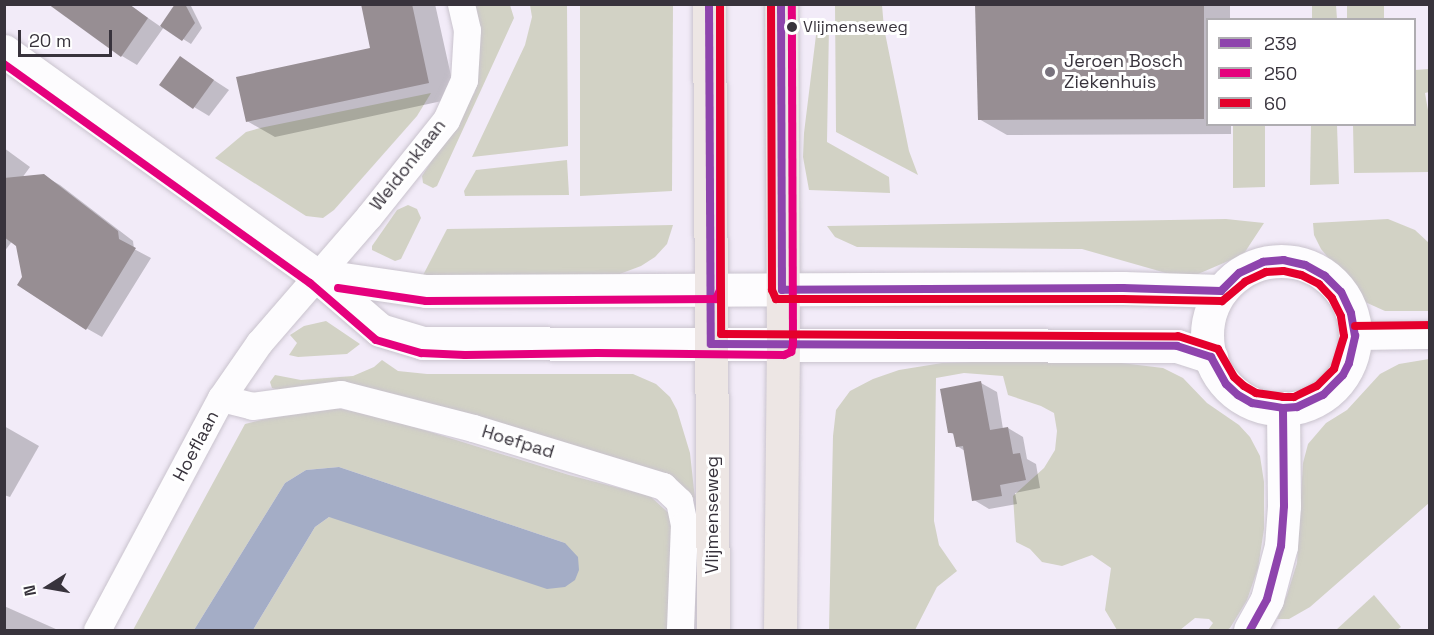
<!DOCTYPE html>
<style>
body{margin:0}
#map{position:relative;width:1434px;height:635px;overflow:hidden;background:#f2ebf8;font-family:"Space Grotesk",sans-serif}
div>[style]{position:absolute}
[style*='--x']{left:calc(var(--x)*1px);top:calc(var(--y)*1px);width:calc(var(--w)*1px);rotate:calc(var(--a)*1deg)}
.green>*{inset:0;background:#d2d2c5}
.water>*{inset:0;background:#a4adc6}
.shadow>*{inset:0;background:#0003}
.building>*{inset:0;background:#978e93}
.roads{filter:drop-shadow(0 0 2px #c9c3cd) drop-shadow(0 0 2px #c9c3cd)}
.minor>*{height:27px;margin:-13.5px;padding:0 13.5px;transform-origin:13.5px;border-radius:13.5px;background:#fdfcfe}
.tertiary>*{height:33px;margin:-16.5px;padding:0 16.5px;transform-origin:16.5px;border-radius:16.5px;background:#fdfcfe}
.tertiary>.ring{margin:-16.5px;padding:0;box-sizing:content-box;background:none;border:33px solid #fdfcfe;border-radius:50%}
.primary>*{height:33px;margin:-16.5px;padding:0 16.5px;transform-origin:16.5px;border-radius:16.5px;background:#ede6e4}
.bus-1>*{height:8px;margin:-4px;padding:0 4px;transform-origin:4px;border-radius:4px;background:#8e44ad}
.bus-2>*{height:8px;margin:-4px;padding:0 4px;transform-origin:4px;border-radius:4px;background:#e5007d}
.bus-3>*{height:8px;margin:-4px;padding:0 4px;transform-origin:4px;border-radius:4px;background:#e4002b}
.dots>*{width:16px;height:16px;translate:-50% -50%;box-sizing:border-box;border:3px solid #fff;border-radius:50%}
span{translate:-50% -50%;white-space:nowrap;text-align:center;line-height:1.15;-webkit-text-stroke:6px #fff;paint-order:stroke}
.bus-label{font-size:16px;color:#38333c}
.left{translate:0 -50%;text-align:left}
.poi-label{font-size:18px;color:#38333c}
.street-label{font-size:18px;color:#38333c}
.frame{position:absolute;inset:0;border:6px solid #38333c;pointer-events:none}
.legend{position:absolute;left:1206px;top:18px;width:210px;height:108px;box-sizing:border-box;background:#fff;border:2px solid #afadb1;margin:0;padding:8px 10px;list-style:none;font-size:18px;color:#38333c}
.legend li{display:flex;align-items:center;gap:12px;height:30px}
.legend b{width:30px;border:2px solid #afadb1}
.north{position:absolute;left:18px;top:557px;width:60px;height:60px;-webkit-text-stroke:4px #fff;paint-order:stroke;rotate:259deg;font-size:16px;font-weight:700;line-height:24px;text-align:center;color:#38333c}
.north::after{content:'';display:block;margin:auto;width:21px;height:27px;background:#38333c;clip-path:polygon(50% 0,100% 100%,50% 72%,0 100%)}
.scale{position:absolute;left:18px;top:30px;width:94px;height:27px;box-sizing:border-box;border:3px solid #38333c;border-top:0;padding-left:8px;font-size:18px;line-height:21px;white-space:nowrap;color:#38333c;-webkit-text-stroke:4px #fff;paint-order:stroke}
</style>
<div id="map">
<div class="green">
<div style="clip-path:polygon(471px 5px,510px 5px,514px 18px,437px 186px,433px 188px,423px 183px,422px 176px,475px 92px,479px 51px)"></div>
<div style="clip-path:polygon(530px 5px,567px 5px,568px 146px,472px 157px,525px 45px,532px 17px)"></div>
<div style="clip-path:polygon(580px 5px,673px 5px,672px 191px,580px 196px)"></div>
<div style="clip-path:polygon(835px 5px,882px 5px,884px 28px,909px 151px,918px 175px,836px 132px)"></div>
<div style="clip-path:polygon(1312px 5px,1336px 5px,1337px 19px,1312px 19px)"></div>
<div style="clip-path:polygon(1347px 5px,1384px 5px,1384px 19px,1347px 19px)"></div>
<div style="clip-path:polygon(829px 26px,827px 142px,889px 177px,890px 193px,809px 190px,803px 157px,804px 133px,817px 27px)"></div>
<div style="clip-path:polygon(1429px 69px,1429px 92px,1425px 93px,1429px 116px,1429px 172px,1354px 173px,1353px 125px,1414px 124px,1415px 70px)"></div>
<div style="clip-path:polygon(431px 93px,417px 116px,334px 210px,323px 218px,306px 216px,215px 158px,246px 132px,260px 128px)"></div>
<div style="clip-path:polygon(1233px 125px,1265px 125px,1265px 187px,1233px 188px)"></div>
<div style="clip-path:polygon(1311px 125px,1337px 125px,1339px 184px,1310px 185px)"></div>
<div style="clip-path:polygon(567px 160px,569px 195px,465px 196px,464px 191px,476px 170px)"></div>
<div style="clip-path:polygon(408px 205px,417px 209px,421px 218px,401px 259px,395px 261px,372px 250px,372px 246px,397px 210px)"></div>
<div style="clip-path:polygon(1226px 219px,1264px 223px,1245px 252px,1233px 259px,1198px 274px,1173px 275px,1082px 249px,857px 247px,835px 237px,827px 226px)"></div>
<div style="clip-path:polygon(1388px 219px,1415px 230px,1429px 243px,1429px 311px,1385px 311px,1365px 302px,1321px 249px,1314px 235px,1313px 223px)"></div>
<div style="clip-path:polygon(673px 225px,667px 244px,655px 257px,641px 266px,609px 278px,421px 279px,447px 229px)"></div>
<div style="clip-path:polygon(326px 321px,360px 344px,347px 354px,298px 357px,289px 355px,297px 343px,290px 335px,304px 326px)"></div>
<div style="clip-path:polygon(1063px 359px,1113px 362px,1163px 368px,1183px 378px,1207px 403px,1239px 425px,1250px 437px,1260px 456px,1264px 482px,1264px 529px,1258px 568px,1247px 600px,1230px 628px,1227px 630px,1208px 630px,1213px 623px,1209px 619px,1195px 618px,1180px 630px,1117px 630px,1105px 610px,1111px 568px,1092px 555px,1062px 566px,1042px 562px,1030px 549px,1016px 542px,1013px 496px,1044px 468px,1055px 450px,1057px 431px,1054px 413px,1041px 406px,1008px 395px,1003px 376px,964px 373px,936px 378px,934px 521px,939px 545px,957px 571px,937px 587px,915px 630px,829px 630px,833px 436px,836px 410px,850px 391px,873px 379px,899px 370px,942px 363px)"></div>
<div style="clip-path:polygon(1429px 359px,1429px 503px,1310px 607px,1289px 619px,1277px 619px,1287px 595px,1297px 563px,1303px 463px,1308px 444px,1326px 423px,1347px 410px,1380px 374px,1399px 364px)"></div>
<div style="clip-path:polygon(382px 360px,398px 371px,427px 374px,633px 374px,656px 384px,670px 397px,677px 410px,690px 453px,695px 499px,666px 477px,285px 392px,272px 388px,270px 382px,275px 375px,301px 380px,353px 376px,374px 367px)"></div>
<div style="clip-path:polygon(307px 409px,341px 409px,382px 417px,569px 475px,650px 496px,674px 518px,670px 630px,253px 630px,315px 527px,329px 517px,565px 543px,339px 467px,306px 470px,285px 483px,194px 630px,133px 630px,245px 424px)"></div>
<div style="clip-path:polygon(1374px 595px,1401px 627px,1397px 630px,1336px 630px)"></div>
</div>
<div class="water">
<div style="clip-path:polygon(339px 467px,565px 543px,578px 557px,579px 570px,575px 580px,565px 587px,547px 589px,329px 517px,315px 527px,253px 630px,194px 630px,285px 483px,306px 470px)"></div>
</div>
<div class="shadow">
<div style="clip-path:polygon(128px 4px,161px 27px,177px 4px,190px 4px,202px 28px,191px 44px,164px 27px,137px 65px,122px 56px)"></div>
<div style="clip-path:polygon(362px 4px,435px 4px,456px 98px,275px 137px,247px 121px,372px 49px)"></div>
<div style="clip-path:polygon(978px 4px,1230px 4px,1230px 20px,1208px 20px,1208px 124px,1231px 124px,1231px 134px,1007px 135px,979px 119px)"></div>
<div style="clip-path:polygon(180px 58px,229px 90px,209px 116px,194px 107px)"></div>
<div style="clip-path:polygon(4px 148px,30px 167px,22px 178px,44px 176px,60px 185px,133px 241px,134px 249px,151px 258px,102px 337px,86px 328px,24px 278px,16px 236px,4px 252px)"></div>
<div style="clip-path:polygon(981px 383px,997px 392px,1003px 429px,1008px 428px,1023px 437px,1027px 459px,1036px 464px,1040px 488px,1015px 493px,1017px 504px,989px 509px,974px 500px,965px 451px,957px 446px,955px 435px,949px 432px)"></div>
<div style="clip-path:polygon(4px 426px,39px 446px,10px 497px,4px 495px)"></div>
<div style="clip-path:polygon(4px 606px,58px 630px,4px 630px)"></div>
</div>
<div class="building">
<div style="clip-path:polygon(48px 4px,129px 4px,148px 18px,121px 57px)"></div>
<div style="clip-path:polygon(175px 4px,185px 4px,195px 23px,182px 41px,160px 26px)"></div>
<div style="clip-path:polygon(361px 4px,412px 4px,429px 83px,246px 122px,236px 77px,370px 48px)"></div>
<div style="clip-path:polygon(975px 4px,1204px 4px,1204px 119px,978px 120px)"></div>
<div style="clip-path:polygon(180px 56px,214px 80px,193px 109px,159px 85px)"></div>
<div style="clip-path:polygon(44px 174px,118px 231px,119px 239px,136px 248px,86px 330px,17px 285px,22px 277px,16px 246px,4px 237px,4px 178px)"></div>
<div style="clip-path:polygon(981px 381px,990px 430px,1008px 427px,1013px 454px,1020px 453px,1026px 480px,1000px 485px,1002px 496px,972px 501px,963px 446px,956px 447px,953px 433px,948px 433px,940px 389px)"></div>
</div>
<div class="roads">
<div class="minor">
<div style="--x:1355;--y:336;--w:75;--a:-0.8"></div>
<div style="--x:221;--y:398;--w:32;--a:14"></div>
<div style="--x:252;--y:406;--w:90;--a:-7.7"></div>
<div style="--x:341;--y:394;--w:136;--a:14.4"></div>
<div style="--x:473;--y:428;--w:199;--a:17"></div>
<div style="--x:663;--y:486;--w:22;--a:43"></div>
<div style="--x:679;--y:501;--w:24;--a:78"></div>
<div style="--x:684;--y:524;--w:106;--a:92.2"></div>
<div style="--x:97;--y:630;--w:263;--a:-61.9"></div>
<div style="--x:221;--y:398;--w:67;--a:-55.4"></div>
<div style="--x:259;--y:343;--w:168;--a:-49.1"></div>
<div style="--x:369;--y:216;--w:123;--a:-51.3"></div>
<div style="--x:446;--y:120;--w:44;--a:-65.8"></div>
<div style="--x:464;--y:80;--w:50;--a:-86.6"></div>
<div style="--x:467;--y:30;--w:27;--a:-103"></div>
</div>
<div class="tertiary">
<div style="--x:4;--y:51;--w:384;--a:35.7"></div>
<div style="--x:316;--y:275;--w:84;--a:40.7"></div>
<div style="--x:380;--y:330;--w:45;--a:16.8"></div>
<div style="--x:423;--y:343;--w:754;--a:0.23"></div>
<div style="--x:1177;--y:346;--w:36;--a:18"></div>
<div class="ring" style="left:1207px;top:261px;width:115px;height:115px"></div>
<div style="--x:316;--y:275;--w:111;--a:8.3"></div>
<div style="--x:426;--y:291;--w:697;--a:-0.25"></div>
<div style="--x:1123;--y:288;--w:98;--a:1.8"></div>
<div style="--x:1250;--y:630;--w:35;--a:-61"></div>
<div style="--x:1267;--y:599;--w:55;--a:-75.2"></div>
<div style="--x:1281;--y:546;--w:40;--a:-85.7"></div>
<div style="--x:1284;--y:506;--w:98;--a:-90.6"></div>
</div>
<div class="primary">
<div style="--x:709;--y:4;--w:626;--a:89.63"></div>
<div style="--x:780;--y:630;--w:285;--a:-89.4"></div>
<div style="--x:783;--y:345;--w:341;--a:-90.3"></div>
</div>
</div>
<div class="bus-1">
<div style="--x:709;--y:4;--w:340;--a:89.7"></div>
<div style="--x:711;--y:344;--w:466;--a:0.2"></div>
<div style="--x:1177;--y:346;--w:36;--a:18"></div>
<div style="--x:1211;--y:357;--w:31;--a:61"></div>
<div style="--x:1226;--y:384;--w:16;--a:43"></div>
<div style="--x:1238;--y:395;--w:16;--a:30"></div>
<div style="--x:1252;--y:403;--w:31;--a:9"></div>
<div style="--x:1283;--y:408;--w:14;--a:-4"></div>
<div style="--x:1297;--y:407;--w:29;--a:-25"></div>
<div style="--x:1323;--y:395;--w:28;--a:-45"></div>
<div style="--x:1343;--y:375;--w:13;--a:-63"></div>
<div style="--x:1349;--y:363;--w:28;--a:-77"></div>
<div style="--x:1355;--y:336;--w:23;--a:-100"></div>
<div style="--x:1351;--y:313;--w:23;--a:-115"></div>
<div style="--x:1341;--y:292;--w:23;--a:-135"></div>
<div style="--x:1325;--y:276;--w:23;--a:-151"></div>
<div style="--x:1305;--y:265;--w:22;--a:-167"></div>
<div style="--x:1284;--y:260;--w:21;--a:175"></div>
<div style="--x:1263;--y:262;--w:26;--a:155"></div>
<div style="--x:1239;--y:273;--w:25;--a:135"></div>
<div style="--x:1221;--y:291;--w:98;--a:-178.2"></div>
<div style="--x:1123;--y:288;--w:341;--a:179.7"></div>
<div style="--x:782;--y:290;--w:286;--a:-90.2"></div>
<div style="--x:1250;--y:630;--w:35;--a:-61"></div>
<div style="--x:1267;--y:599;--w:55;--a:-75.2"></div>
<div style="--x:1281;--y:546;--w:40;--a:-85.7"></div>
<div style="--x:1284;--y:506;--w:98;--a:-90.6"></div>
</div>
<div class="bus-2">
<div style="--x:4;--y:64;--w:376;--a:35.6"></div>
<div style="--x:310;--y:283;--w:87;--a:40.8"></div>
<div style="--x:376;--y:340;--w:47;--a:16.1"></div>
<div style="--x:421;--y:353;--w:44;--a:2.6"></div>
<div style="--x:465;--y:355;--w:132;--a:-0.9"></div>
<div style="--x:597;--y:353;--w:187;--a:0.6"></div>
<div style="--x:784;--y:355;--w:8;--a:-23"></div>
<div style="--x:791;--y:352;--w:7;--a:-74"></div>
<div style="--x:793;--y:345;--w:341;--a:-90.2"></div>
<div style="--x:338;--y:288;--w:89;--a:8.4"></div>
<div style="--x:426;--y:301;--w:290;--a:-0.4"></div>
<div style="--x:716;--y:299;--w:10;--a:-66"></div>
<div style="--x:720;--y:290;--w:286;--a:-90"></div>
</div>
<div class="bus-3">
<div style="--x:720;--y:4;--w:330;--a:89.8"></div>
<div style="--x:721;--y:334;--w:457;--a:0.3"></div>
<div style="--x:1178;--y:336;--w:42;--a:18"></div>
<div style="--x:1218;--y:349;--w:32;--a:60"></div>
<div style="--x:1234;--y:377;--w:13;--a:42"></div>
<div style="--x:1244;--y:386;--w:14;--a:30"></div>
<div style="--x:1256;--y:393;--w:27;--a:8"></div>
<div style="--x:1283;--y:397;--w:11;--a:0"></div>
<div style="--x:1294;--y:397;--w:25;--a:-26"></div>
<div style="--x:1317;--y:386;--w:24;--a:-45"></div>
<div style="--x:1334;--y:369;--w:34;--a:-73"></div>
<div style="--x:1344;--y:336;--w:20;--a:-99"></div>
<div style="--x:1341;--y:316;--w:20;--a:-117"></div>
<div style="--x:1332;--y:298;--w:19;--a:-133"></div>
<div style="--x:1319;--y:284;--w:20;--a:-153"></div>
<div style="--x:1301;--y:275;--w:18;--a:-167"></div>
<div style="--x:1283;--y:271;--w:17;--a:177"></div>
<div style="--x:1266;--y:272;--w:23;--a:155"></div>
<div style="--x:1245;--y:282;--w:30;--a:140"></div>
<div style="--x:1222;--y:301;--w:99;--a:-178.8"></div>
<div style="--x:1123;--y:299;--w:347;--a:180"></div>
<div style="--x:776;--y:299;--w:10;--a:-114"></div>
<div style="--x:772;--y:290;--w:286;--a:-90.2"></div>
<div style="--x:1355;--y:326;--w:75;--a:-0.8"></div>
</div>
<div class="dots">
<div style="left:792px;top:27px;background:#38333c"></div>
<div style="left:1050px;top:72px;background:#79737e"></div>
</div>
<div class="bus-label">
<span class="left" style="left:803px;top:27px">Vlijmenseweg</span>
</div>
<div class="poi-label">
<span class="left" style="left:1064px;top:72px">Jeroen Bosch<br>Ziekenhuis</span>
</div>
<div class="street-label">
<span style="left:408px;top:165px;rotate:-52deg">Weidonklaan</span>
<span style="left:518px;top:442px;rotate:17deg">Hoefpad</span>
<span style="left:196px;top:446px;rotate:-62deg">Hoeflaan</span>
<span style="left:712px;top:515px;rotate:-90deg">Vlijmenseweg</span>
</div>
<div class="frame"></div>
<ul class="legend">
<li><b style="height:8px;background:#8e44ad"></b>239</li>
<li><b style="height:8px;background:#e5007d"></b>250</li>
<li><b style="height:8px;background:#e4002b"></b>60</li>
</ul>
<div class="north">N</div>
<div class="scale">20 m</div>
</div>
